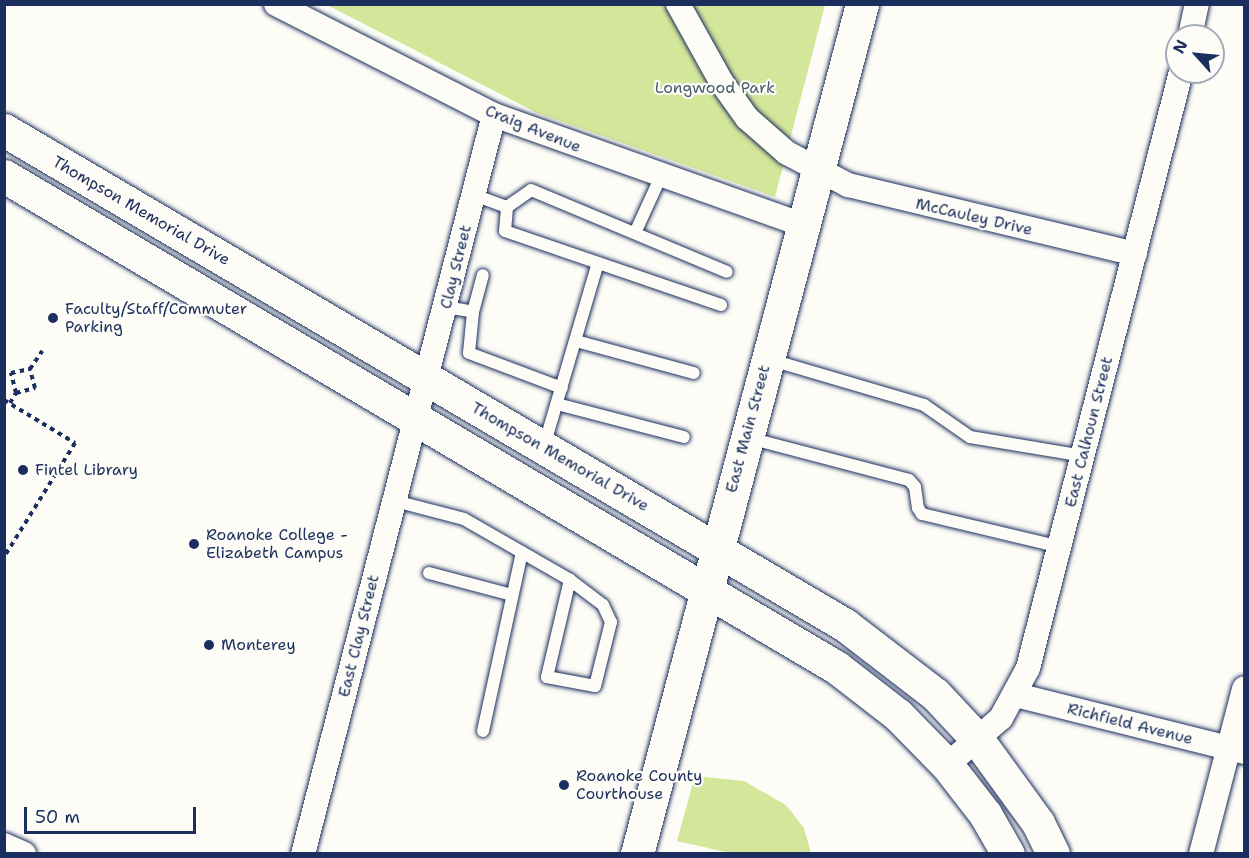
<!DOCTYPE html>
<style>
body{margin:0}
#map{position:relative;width:1249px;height:858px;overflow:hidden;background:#fdfcf7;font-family:"Shantell Sans",sans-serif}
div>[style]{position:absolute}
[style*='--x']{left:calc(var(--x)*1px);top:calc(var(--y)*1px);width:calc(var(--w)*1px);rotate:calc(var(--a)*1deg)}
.green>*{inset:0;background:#d4e69a}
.path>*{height:4px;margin-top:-2px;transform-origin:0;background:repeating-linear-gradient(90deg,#1b2f5e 0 4.5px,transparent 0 9px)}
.roads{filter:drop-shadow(0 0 2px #1b2f5e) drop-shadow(0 0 2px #1b2f5e)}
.lane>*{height:12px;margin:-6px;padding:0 6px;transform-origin:6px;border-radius:6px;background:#fdfcf7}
.street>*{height:24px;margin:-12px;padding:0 12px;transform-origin:12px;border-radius:12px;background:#fdfcf7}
.secondary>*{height:33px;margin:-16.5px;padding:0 16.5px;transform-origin:16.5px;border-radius:16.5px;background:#fdfcf7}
.primary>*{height:33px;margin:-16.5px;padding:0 16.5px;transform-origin:16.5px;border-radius:16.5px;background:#fdfcf7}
.dots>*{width:16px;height:16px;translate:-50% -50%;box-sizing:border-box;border:3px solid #fdfcf7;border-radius:50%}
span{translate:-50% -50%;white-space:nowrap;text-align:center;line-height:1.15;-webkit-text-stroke:4.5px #fdfcf7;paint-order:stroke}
.park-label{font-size:16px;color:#495d6d}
.street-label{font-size:16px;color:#1b2f5e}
.poi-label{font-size:16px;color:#1b2f5e}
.left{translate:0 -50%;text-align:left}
.frame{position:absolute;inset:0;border:6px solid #1b2f5e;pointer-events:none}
.north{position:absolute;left:1165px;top:24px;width:60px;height:60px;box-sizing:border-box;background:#fdfcf7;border:2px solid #a3aaba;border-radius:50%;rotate:297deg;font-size:16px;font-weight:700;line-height:24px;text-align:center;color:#1b2f5e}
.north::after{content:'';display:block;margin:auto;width:21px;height:27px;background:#1b2f5e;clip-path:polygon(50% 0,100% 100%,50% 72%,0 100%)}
.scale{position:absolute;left:24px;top:807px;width:172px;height:27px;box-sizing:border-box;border:3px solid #1b2f5e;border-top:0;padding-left:8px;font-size:18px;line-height:21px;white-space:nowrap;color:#1b2f5e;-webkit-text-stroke:4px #fdfcf7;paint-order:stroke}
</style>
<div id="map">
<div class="green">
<div style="clip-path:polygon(327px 5px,825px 5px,775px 197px,537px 113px)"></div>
<div style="clip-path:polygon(695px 776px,744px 781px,786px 805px,804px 828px,811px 853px,730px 853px,677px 841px)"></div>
</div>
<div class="path">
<div style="--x:16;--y:393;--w:20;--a:-15"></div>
<div style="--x:35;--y:388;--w:20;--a:-105"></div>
<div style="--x:4;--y:400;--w:83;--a:31.2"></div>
<div style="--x:75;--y:443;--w:134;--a:121.9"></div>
<div style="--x:10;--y:403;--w:12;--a:-59"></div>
<div style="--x:16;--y:393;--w:21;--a:-104"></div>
<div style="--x:11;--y:373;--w:19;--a:-12"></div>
<div style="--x:30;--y:369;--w:22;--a:-56"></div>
</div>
<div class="roads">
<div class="lane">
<div style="--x:474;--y:195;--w:35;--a:20"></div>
<div style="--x:635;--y:233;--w:63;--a:-65.5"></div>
<div style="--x:721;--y:305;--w:228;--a:-161.1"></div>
<div style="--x:505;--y:231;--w:24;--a:-85"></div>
<div style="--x:507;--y:207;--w:29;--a:-35"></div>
<div style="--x:531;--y:190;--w:212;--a:22.7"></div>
<div style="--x:446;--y:307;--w:27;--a:10"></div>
<div style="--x:473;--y:312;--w:41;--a:95.6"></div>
<div style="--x:469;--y:353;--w:99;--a:20.6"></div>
<div style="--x:473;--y:312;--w:38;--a:-75"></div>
<div style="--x:576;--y:341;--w:122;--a:15.2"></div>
<div style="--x:768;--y:359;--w:163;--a:16.4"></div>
<div style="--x:924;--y:405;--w:56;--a:34.8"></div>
<div style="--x:970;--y:437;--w:116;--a:9.5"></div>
<div style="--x:557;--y:404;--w:131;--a:14.6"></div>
<div style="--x:749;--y:438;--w:165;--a:14.7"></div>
<div style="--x:909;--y:480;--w:9;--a:49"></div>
<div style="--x:915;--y:487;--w:21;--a:82"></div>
<div style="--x:918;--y:508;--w:7;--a:56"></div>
<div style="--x:922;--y:514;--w:143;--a:13.4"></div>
<div style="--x:544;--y:446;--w:191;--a:-73.6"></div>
<div style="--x:395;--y:501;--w:71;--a:14.6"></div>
<div style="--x:464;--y:519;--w:122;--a:29.9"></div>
<div style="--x:570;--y:580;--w:41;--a:37.1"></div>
<div style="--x:603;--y:605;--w:19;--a:65"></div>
<div style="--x:611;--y:622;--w:66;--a:104"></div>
<div style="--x:595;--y:686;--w:49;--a:-169.4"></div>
<div style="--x:547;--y:677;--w:100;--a:-76.7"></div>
<div style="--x:429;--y:573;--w:86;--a:14.8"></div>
<div style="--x:483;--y:731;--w:183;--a:-77.7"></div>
</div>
<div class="street">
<div style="--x:276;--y:4;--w:245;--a:27"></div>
<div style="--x:494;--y:115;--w:328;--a:19.6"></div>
<div style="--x:678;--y:4;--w:90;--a:60.9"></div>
<div style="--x:722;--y:83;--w:43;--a:54.5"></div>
<div style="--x:747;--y:118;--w:53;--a:41.2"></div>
<div style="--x:787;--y:153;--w:69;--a:27.7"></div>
<div style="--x:848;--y:185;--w:295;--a:13.5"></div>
<div style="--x:1190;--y:36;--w:33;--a:-78"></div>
<div style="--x:1016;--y:695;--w:235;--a:14"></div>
<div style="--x:947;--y:765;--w:72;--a:-41"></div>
<div style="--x:1001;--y:718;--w:57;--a:-61.6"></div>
<div style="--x:1028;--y:668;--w:615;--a:-75.6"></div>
<div style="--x:4;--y:845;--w:22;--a:24"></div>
<div style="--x:303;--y:854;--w:763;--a:-75.51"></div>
<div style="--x:1201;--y:854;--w:171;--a:-75.4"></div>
</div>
<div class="secondary">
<div style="--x:4;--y:130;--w:976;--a:30.48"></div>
<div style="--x:845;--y:625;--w:113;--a:37.5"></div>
<div style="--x:935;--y:694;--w:62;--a:47"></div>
<div style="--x:977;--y:739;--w:104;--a:54"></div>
<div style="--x:1038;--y:823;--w:34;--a:64"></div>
<div style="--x:4;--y:176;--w:966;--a:30.55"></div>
<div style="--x:836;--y:667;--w:78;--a:37.7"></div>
<div style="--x:898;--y:715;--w:70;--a:45.6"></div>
<div style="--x:947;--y:765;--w:62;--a:52.2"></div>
<div style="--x:985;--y:814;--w:46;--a:60.1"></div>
</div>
<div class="primary">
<div style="--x:637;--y:854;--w:879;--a:-75.17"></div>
</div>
</div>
<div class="dots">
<div style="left:53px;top:318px;background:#1b2f5e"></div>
<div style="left:23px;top:470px;background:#1b2f5e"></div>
<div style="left:194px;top:544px;background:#1b2f5e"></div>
<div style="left:209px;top:645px;background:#1b2f5e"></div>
<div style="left:564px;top:785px;background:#1b2f5e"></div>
</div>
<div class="park-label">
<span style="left:715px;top:88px">Longwood Park</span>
</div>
<div class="street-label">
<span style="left:533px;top:129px;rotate:22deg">Craig Avenue</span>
<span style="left:141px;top:211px;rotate:30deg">Thompson Memorial Drive</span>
<span style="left:974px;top:217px;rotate:13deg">McCauley Drive</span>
<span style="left:456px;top:267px;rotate:-76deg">Clay Street</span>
<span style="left:748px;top:429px;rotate:-75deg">East Main Street</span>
<span style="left:1089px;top:432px;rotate:-76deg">East Calhoun Street</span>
<span style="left:560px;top:457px;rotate:30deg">Thompson Memorial Drive</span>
<span style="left:359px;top:636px;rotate:-76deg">East Clay Street</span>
<span style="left:1130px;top:724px;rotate:14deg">Richfield Avenue</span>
</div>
<div class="poi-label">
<span class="left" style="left:65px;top:318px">Faculty/Staff/Commuter<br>Parking</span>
<span class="left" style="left:35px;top:470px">Fintel Library</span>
<span class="left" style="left:206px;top:544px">Roanoke College -<br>Elizabeth Campus</span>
<span class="left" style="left:221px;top:645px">Monterey</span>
<span class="left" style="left:576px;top:785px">Roanoke County<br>Courthouse</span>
</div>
<div class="frame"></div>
<div class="north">N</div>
<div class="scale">50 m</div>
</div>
